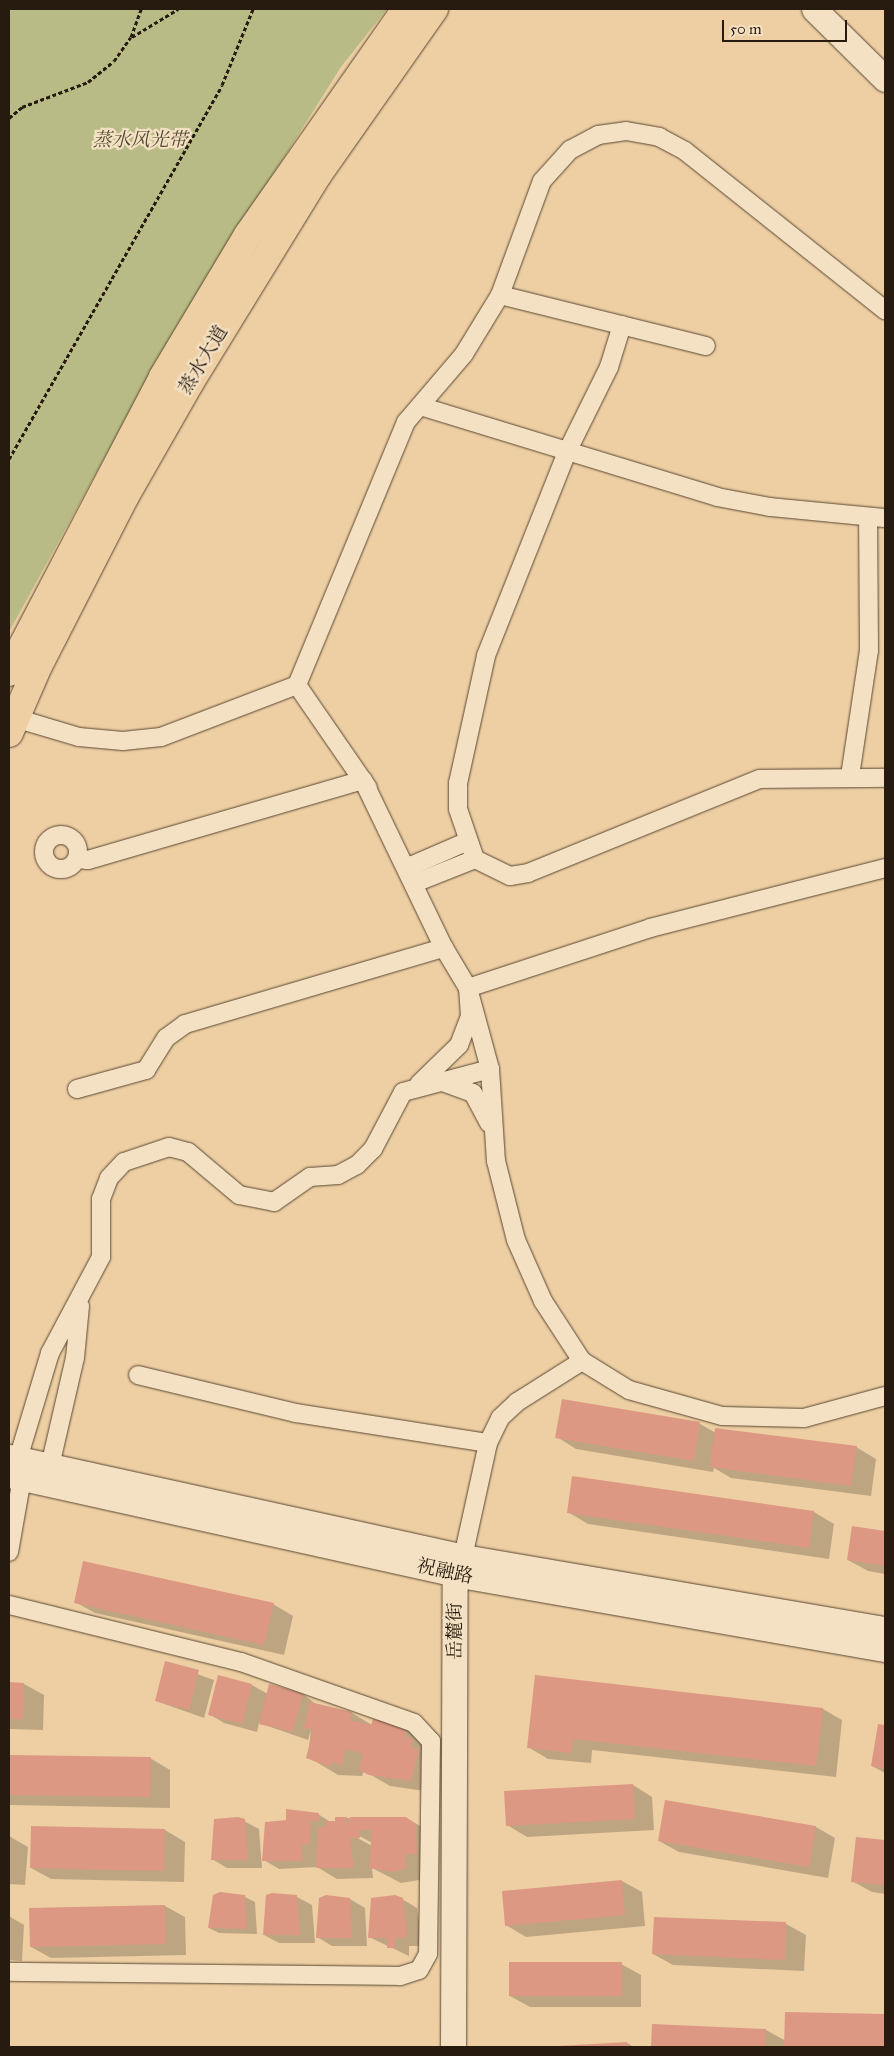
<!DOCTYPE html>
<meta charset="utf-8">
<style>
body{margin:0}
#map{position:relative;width:894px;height:2056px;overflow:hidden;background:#eecfa3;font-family:"IM FELL Great Primer","Noto Serif SC",serif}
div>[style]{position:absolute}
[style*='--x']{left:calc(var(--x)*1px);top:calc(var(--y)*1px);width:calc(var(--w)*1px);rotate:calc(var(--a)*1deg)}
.green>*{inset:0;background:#b8bb85}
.shadow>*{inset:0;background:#0003}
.building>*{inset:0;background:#dc9883}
.path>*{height:3px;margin-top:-1.5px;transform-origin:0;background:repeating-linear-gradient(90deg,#271a0e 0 4px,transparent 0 6.5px)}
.roads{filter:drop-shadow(0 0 1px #594733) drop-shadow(0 0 1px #594733)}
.street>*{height:18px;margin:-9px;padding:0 9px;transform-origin:9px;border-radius:9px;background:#f4e0c3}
.street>.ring{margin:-9px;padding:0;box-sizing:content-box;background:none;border:18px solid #f4e0c3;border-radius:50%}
.secondary>*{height:25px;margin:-12.5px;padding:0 12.5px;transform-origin:12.5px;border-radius:12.5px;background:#f4e0c3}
.primary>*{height:28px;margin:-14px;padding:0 14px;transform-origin:14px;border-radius:14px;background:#eecfa3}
span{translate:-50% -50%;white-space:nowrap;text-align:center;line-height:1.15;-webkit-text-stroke:4.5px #f4e0c3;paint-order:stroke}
.park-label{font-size:19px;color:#524a32;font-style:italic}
.street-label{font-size:19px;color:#271a0e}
.frame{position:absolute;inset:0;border:10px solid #271a0e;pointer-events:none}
.scale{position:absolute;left:722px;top:20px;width:125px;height:22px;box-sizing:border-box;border:2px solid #271a0e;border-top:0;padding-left:6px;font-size:15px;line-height:18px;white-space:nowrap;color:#271a0e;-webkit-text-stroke:4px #f4e0c3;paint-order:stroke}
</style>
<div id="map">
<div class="green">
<div style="clip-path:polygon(9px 9px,387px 9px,341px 67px,168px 342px,9px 632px)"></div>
</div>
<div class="shadow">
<div style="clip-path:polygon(563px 1400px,700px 1424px,716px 1433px,856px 1447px,876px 1459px,871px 1496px,731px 1478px,714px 1468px,713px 1472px,576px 1449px,557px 1437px)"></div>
<div style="clip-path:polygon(568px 1512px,814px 1512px,834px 1524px,829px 1559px,588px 1524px)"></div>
<div style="clip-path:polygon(853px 1527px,885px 1532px,885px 1574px,868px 1571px,848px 1560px)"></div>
<div style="clip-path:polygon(75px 1602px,273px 1604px,293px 1616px,284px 1655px,95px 1613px)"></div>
<div style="clip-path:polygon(166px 1663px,214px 1680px,204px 1718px,156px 1701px)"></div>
<div style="clip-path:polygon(536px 1677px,823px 1709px,842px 1720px,836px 1777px,592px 1750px,591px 1763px,548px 1759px,528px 1747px)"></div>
<div style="clip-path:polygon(9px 1683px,24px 1684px,44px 1695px,43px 1730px,9px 1729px)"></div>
<div style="clip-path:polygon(252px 1685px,268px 1694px,270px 1685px,303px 1694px,317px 1705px,352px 1713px,372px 1725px,406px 1728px,426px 1740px,431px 1792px,390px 1786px,364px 1771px,362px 1776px,338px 1775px,308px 1757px,311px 1730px,308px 1740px,259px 1723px,257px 1732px,224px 1723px,209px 1714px)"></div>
<div style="clip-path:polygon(879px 1726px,885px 1727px,885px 1773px,872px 1766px)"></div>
<div style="clip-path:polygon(9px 1756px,150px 1758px,170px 1770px,170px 1808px,9px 1805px)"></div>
<div style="clip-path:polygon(633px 1785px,652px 1797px,654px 1830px,527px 1837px,507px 1825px)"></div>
<div style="clip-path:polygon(evenodd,318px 1814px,332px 1823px,347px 1818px,406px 1818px,427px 1830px,425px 1879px,401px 1883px,372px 1868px,373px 1878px,337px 1879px,317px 1867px,279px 1869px,264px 1860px,287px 1821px,318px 1814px,356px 1834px,372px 1843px,372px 1846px,354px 1836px,356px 1834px)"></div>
<div style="clip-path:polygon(244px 1821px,259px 1829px,262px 1868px,227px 1868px,212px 1859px)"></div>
<div style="clip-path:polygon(816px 1827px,835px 1838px,828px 1878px,679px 1852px,659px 1841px)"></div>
<div style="clip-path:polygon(165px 1830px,185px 1842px,184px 1882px,51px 1879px,31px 1868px)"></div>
<div style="clip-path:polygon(9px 1836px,28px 1847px,25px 1885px,9px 1884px)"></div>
<div style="clip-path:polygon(857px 1838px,885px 1841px,885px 1894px,872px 1892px,852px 1881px)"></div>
<div style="clip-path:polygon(622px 1881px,642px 1892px,645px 1926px,526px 1937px,506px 1925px)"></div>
<div style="clip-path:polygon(245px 1897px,255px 1902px,257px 1934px,219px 1933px,209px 1928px)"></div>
<div style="clip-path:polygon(297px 1897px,312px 1905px,315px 1943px,279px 1943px,264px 1935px)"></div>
<div style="clip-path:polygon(350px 1899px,365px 1908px,367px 1946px,332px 1946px,317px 1937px)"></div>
<div style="clip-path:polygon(402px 1899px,417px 1908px,422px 1941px,420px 1946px,409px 1946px,409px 1956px,369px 1937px)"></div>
<div style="clip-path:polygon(165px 1906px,185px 1917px,186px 1955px,51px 1958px,31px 1947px)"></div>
<div style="clip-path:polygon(9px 1916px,24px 1925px,22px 1961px,9px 1960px)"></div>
<div style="clip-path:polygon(655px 1918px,786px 1924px,806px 1935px,804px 1971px,673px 1965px,653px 1954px)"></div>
<div style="clip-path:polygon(621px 1964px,641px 1975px,641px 2007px,530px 2007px,510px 1996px)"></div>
<div style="clip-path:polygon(786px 2014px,885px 2015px,885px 2047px,652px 2047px,653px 2025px,766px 2030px,786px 2041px)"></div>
<div style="clip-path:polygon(627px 2043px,634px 2047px,553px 2047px)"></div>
</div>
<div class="building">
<div style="clip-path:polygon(562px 1399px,700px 1422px,694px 1461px,555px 1438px)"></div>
<div style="clip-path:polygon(715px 1428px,857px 1446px,851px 1486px,710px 1467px)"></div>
<div style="clip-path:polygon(572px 1476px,814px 1511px,809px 1548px,567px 1513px)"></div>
<div style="clip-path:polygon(852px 1526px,885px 1531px,885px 1566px,847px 1560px)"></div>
<div style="clip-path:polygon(83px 1561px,274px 1603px,264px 1645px,74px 1603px)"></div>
<div style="clip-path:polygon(165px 1661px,199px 1670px,189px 1710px,155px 1701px)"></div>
<div style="clip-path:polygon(218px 1675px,252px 1684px,242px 1724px,208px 1715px)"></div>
<div style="clip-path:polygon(535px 1675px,823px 1708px,816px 1766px,573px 1739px,571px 1753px,527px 1748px)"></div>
<div style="clip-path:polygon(9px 1682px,24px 1683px,23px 1719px,9px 1719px)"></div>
<div style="clip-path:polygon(269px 1684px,303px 1693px,293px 1732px,259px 1724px)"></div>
<div style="clip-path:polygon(310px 1702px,352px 1712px,350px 1720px,371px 1725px,373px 1719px,407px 1727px,405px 1737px,413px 1739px,411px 1748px,419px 1749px,411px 1781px,369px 1775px,359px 1770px,363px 1754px,346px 1749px,342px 1765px,332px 1762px,330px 1767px,306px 1758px,313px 1730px,304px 1728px)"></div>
<div style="clip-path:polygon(878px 1724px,885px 1725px,885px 1769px,871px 1766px)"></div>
<div style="clip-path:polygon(9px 1755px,151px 1757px,150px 1797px,9px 1795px)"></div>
<div style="clip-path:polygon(633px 1784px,635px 1819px,506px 1826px,504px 1791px)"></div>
<div style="clip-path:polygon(665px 1800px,816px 1826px,809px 1867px,658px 1841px)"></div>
<div style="clip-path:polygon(286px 1809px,319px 1813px,319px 1821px,310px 1821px,310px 1844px,302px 1844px,302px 1861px,262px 1861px,265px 1822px,286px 1820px)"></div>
<div style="clip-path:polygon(238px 1817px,245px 1819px,248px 1860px,211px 1860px,214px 1819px)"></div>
<div style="clip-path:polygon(335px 1817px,347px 1817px,347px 1828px,350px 1817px,406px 1817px,416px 1824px,417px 1854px,405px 1854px,406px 1868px,394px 1872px,369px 1868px,372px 1830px,360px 1830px,360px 1838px,350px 1838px,354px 1868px,316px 1868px,318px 1827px,326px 1827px,326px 1821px,335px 1821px)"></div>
<div style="clip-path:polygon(31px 1826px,165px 1829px,164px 1871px,30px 1868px)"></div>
<div style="clip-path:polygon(856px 1837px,885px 1840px,885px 1885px,851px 1882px)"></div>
<div style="clip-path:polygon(622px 1880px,625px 1915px,505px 1926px,502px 1891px)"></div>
<div style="clip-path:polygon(220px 1892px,245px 1895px,247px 1929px,208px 1928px,213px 1895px)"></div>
<div style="clip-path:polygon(272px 1893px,297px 1895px,300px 1935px,263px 1935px,266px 1895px)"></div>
<div style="clip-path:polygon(326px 1895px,350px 1898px,352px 1938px,316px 1938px,319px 1898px)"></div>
<div style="clip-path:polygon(395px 1895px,403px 1898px,407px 1932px,405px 1938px,395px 1938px,395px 1948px,387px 1948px,387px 1938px,368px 1938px,371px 1898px)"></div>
<div style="clip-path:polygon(165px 1905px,166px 1944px,30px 1947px,29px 1908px)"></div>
<div style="clip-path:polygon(654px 1917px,786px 1922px,785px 1960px,652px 1954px)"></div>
<div style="clip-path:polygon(509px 1962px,622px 1962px,622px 1996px,509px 1996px)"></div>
<div style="clip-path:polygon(785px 2012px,885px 2014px,885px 2047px,784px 2047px)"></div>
<div style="clip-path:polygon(652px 2024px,766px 2029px,765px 2047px,651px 2047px)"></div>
<div style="clip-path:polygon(627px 2042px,628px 2047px,558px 2047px,558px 2046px)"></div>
</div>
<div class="path">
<div style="--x:132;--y:37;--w:54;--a:-31.3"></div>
<div style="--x:9;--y:118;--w:17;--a:-40"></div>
<div style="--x:22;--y:107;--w:71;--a:-20.7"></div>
<div style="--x:88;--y:82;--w:33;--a:-39"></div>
<div style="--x:114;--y:61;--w:29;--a:-55"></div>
<div style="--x:131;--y:37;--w:30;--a:-70"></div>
<div style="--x:9;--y:459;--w:430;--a:-60.3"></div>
<div style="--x:222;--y:85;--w:82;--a:-67.8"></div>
</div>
<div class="roads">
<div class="street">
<div style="--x:500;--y:295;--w:212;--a:13.9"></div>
<div style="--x:622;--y:325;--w:44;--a:107.2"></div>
<div style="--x:609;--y:367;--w:95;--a:116.3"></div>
<div style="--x:567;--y:452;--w:219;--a:111.7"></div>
<div style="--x:486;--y:656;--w:130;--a:102.4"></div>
<div style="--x:458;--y:783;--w:26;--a:90"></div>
<div style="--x:458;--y:809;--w:53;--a:71.2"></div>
<div style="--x:475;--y:859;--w:39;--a:26"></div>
<div style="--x:510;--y:876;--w:18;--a:-9"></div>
<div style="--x:528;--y:873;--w:250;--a:-22.1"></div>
<div style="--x:760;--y:779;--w:125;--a:-0.5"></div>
<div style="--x:420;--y:406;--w:311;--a:17"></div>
<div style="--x:717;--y:497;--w:54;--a:10.7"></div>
<div style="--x:770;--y:507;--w:116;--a:5.5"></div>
<div style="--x:297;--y:685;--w:125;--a:55.4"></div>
<div style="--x:15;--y:718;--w:67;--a:16.5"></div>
<div style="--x:79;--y:737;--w:44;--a:5.2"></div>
<div style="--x:123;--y:741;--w:38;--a:-6"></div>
<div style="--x:161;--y:737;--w:146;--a:-20.9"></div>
<div style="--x:297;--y:685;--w:285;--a:-67.5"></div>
<div style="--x:406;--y:422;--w:89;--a:-49.5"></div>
<div style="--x:464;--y:354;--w:69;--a:-58.6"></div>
<div style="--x:500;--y:295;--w:121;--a:-69.8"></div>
<div style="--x:542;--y:181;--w:42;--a:-47.9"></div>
<div style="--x:570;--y:150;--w:32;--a:-28"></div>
<div style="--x:598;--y:135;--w:28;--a:-8"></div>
<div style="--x:626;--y:131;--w:34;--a:10"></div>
<div style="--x:659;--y:137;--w:30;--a:28"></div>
<div style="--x:685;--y:151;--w:256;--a:38.5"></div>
<div style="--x:850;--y:776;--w:126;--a:-81.4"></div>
<div style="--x:869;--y:651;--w:133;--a:-90.4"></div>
<div class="ring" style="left:44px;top:835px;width:16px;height:16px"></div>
<div style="--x:466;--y:842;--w:58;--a:156.5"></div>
<div style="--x:413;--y:865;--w:12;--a:104"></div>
<div style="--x:410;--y:877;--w:11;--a:22"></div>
<div style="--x:420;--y:881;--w:59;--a:-21.8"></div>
<div style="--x:77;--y:859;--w:11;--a:5"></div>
<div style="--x:88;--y:860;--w:286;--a:-16.2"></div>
<div style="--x:363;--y:780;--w:187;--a:64.3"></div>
<div style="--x:444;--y:948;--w:47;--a:59"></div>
<div style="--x:468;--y:988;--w:84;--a:74.8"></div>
<div style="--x:490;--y:1069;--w:92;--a:86.3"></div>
<div style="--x:496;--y:1161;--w:81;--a:75.8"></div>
<div style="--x:516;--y:1240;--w:67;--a:66.1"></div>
<div style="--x:543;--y:1301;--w:72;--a:57"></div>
<div style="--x:582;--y:1361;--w:55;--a:31.7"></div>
<div style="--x:629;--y:1390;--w:97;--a:15.6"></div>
<div style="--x:722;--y:1416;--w:82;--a:1.4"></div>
<div style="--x:804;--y:1418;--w:84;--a:-15.2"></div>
<div style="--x:440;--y:1081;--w:35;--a:20"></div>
<div style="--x:473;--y:1093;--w:34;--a:62"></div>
<div style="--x:419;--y:1084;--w:56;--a:-44.3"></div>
<div style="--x:459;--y:1045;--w:31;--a:-69"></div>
<div style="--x:470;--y:1016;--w:28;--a:-94"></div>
<div style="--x:468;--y:988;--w:192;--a:-18.2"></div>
<div style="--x:650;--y:928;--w:243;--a:-14.3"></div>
<div style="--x:77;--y:1089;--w:72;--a:-15.4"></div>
<div style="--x:146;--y:1070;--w:38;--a:-58"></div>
<div style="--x:166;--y:1038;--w:24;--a:-36"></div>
<div style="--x:185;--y:1024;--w:270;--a:-16.4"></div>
<div style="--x:138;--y:1375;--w:163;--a:13.5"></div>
<div style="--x:296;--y:1413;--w:194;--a:8.9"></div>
<div style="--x:18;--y:1459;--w:111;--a:-73.2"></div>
<div style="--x:50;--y:1353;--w:109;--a:-62"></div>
<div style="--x:101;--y:1257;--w:58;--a:-90"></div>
<div style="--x:101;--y:1199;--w:22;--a:-69"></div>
<div style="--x:109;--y:1178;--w:22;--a:-47"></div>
<div style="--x:124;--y:1162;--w:47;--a:-18.4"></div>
<div style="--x:169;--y:1147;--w:20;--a:15"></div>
<div style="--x:188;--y:1152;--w:67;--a:40.1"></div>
<div style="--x:239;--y:1195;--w:36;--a:11"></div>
<div style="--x:274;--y:1202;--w:44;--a:-34.8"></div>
<div style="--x:310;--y:1177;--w:28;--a:-4"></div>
<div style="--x:338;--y:1175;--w:21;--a:-28"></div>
<div style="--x:357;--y:1165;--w:23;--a:-45"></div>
<div style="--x:373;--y:1149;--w:64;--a:-62.2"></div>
<div style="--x:403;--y:1092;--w:90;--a:-14.8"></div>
<div style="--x:50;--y:1466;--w:111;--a:-77"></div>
<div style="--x:75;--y:1358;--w:52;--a:-84.5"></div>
<div style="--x:9;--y:1552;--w:75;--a:-80"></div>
<div style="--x:463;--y:1557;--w:117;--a:-77.6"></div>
<div style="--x:488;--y:1443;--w:28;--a:-64"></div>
<div style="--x:500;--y:1418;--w:23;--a:-43"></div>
<div style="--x:517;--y:1402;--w:77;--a:-32.2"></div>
<div style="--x:9;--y:1605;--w:239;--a:13.8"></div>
<div style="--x:241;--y:1662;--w:183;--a:19.4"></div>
<div style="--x:414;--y:1723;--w:25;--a:47"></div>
<div style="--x:431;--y:1741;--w:213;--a:90.8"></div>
<div style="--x:428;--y:1954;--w:18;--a:119"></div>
<div style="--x:419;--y:1970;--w:20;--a:162"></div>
<div style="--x:400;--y:1976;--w:391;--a:-179.4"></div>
</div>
<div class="secondary">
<div style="--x:814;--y:9;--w:100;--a:44.6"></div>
<div style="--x:9;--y:1457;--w:465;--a:12.4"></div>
<div style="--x:463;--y:1557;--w:428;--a:9.7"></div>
<div style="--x:9;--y:1475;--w:457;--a:12.5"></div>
<div style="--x:455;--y:1574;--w:436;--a:9.9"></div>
<div style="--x:453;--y:2047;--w:473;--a:-89.8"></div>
<div style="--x:455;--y:1574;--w:17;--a:-65"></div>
</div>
<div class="primary">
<div style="--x:9;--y:672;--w:333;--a:-62.4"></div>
<div style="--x:163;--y:377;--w:165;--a:-59.1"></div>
<div style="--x:248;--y:235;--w:276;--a:-55"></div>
<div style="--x:9;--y:733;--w:73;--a:-66.6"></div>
<div style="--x:38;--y:666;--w:191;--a:-62.9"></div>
<div style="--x:125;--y:496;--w:131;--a:-60.3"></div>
<div style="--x:190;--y:382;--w:244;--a:-58.4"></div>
<div style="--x:318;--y:174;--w:202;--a:-54.9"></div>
</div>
</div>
<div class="park-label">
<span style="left:140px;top:140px">蒸水风光带</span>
</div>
<div class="street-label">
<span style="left:203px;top:360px;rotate:-59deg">蒸水大道</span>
<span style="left:445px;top:1571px;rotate:12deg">祝融路</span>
<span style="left:455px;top:1631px;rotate:-90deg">岳麓街</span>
</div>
<div class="frame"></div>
<div class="scale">50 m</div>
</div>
